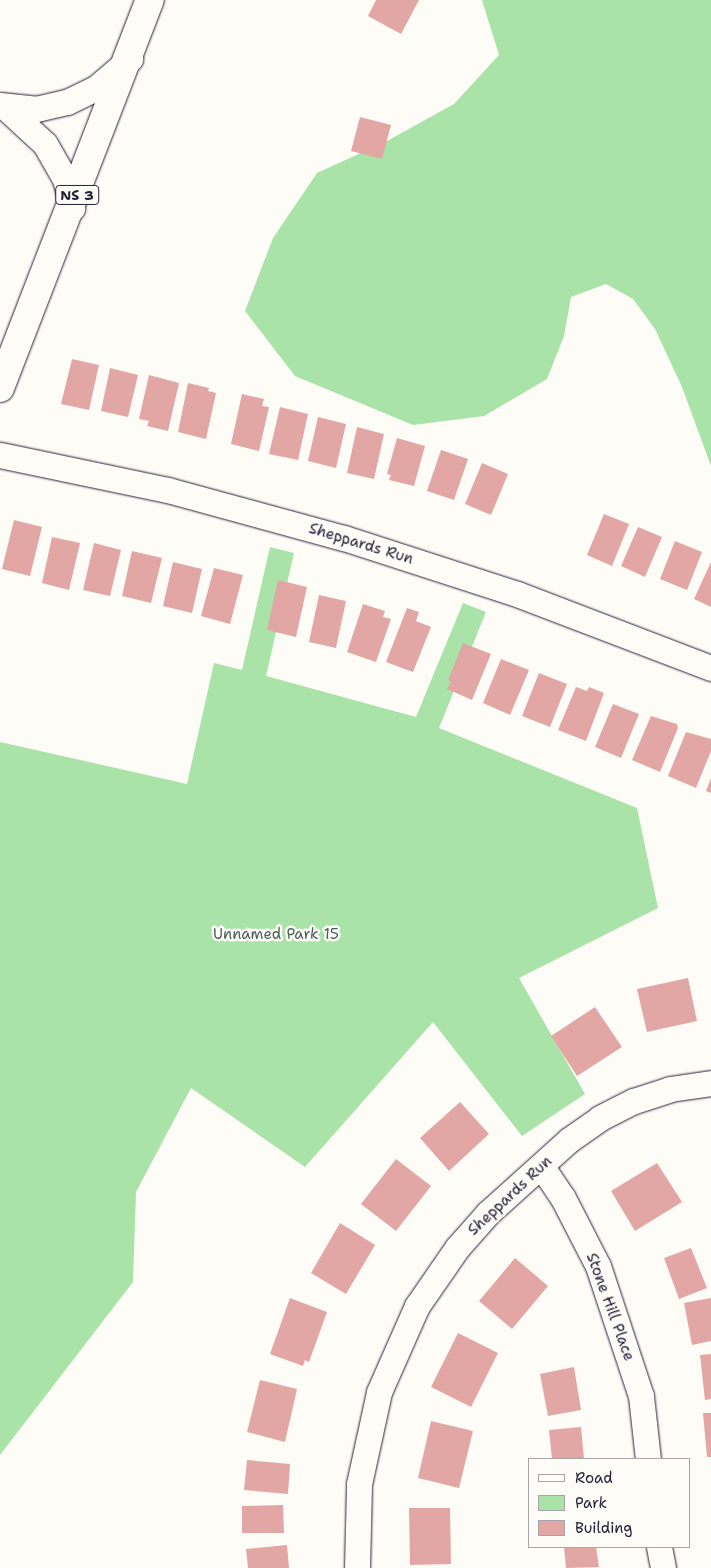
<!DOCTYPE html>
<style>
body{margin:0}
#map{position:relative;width:711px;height:1568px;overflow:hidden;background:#fdfcf7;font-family:"Shantell Sans",sans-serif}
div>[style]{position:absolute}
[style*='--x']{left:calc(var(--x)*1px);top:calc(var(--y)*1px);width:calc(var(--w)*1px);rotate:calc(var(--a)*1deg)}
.green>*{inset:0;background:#a9e3a8}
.building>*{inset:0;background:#e2a7a4}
.roads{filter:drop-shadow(0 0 1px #22223b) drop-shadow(0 0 1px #22223b)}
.street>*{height:25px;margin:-12.5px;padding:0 12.5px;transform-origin:12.5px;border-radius:12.5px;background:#fdfcf7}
.primary>*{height:28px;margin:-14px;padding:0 14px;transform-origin:14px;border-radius:14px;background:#fdfcf7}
span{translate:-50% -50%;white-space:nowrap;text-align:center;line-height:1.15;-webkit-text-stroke:5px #fdfcf7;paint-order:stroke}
.shield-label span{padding:1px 4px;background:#fdfcf7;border:1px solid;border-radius:4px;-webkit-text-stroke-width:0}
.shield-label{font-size:14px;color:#22223b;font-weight:700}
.street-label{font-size:15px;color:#22223b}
.park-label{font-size:15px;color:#4a5c5c}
.legend{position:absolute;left:528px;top:1458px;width:162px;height:90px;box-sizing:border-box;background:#fdfcf7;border:1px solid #a5a5ac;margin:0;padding:6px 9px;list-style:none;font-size:15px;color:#22223b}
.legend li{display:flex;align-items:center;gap:10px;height:25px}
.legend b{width:25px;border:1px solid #a5a5ac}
</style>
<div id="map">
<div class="green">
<div style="clip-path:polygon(482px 0,711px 0,711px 466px,682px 387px,655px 329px,633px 299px,606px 284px,571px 297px,564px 336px,547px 379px,484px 416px,413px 425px,295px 376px,245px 311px,273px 238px,317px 173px,387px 141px,454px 104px,499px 55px)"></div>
<div style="clip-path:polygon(270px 547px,294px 553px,266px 676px,416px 717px,463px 603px,486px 612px,439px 728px,637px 808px,658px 908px,519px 978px,585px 1094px,522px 1136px,433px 1022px,305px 1167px,191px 1088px,136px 1192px,133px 1282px,0 1455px,0 742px,187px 784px,214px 663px,242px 670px)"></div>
</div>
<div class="building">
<div style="clip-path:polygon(376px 0,419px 0,401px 34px,368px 16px)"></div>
<div style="clip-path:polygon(360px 117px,391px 125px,382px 159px,351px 151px)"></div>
<div style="clip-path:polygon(72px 359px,99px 365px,89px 410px,61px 404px)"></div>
<div style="clip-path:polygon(110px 368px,138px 375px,128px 417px,101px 411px)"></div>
<div style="clip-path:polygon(149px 375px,179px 383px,168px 431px,147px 426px,149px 421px,139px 419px)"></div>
<div style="clip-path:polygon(188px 383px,209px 388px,208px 391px,216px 393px,206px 439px,178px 432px)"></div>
<div style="clip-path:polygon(242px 394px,264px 399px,262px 406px,269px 407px,259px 451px,231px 444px)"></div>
<div style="clip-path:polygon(280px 407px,308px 414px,298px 460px,269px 454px)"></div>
<div style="clip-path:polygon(318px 417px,346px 424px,336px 468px,308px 461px)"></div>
<div style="clip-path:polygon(357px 427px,384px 434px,374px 479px,347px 473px)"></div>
<div style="clip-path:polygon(397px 438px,425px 446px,414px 486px,389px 480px,391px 475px,387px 474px)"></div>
<div style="clip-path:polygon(441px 450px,468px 459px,454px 500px,427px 491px)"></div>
<div style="clip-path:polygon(482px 463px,508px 474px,491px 515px,465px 504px)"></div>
<div style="clip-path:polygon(604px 514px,629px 524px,612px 566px,587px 555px)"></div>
<div style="clip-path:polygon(14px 520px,42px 527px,30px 576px,2px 569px)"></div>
<div style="clip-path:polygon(638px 527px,662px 537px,645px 577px,621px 566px)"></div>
<div style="clip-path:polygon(52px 537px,80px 543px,69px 590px,42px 583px)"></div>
<div style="clip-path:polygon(675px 541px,702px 552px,687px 590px,660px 579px)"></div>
<div style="clip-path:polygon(94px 543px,121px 550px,110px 596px,83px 590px)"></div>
<div style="clip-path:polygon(132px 551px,162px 558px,151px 603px,122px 596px)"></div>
<div style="clip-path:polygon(173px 562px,202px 569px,192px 613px,163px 606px)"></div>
<div style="clip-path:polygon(711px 562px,711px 607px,694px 599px)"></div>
<div style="clip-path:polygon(214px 568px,243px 575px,230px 624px,201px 616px)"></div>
<div style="clip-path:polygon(278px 580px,307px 587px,296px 637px,267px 630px)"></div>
<div style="clip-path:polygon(319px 595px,346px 601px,336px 648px,309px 642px)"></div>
<div style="clip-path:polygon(363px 604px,385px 611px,383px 617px,391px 619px,376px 662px,347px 652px)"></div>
<div style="clip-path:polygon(407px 608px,419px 612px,416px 621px,431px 627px,413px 672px,386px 662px)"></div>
<div style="clip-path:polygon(463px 643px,491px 654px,472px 700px,447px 689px,451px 682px,448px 680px)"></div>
<div style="clip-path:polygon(501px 659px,529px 670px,510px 715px,483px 703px)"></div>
<div style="clip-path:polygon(539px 673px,567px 684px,550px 727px,522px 716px)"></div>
<div style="clip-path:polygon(576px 687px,587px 691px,589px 687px,604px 693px,586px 741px,558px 730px)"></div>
<div style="clip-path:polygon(613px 704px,639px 714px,621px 758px,595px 747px)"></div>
<div style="clip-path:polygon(651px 716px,677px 724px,678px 728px,660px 772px,632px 760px)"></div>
<div style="clip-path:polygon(686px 732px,711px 739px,711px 751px,696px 788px,668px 776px)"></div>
<div style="clip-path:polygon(711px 778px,711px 793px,706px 791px)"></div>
<div style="clip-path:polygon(688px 978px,697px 1021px,647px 1032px,637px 989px)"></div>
<div style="clip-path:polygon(595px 1007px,622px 1047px,577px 1076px,551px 1036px)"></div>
<div style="clip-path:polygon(460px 1102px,489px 1134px,449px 1171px,420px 1138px)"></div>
<div style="clip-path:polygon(396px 1159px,431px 1186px,396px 1231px,361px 1204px)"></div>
<div style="clip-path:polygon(657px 1163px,682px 1202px,635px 1231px,611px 1191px)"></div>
<div style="clip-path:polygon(340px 1223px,375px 1245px,346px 1294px,311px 1273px)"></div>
<div style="clip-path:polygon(691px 1248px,707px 1288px,679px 1299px,664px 1258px)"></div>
<div style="clip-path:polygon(515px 1258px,548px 1286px,512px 1329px,479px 1301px)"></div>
<div style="clip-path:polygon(290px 1298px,327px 1312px,309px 1362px,305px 1360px,303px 1366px,270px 1354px)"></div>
<div style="clip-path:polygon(711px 1298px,711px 1341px,692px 1345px,684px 1303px)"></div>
<div style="clip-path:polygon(458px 1333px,498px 1353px,471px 1407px,431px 1387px)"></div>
<div style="clip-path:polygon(711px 1354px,711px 1399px,705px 1400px,700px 1355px)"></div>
<div style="clip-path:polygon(574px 1367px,581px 1410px,548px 1416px,540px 1374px)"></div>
<div style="clip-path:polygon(260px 1380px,297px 1389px,285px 1442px,247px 1432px)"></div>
<div style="clip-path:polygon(703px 1413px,711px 1413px,711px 1457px,707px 1457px)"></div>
<div style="clip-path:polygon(431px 1421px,473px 1431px,459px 1488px,418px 1478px)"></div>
<div style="clip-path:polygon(581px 1427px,584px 1459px,552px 1459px,549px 1430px)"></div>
<div style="clip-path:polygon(247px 1460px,290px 1464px,288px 1494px,244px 1490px)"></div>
<div style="clip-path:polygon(283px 1505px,284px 1533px,242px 1533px,242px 1506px)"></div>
<div style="clip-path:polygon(409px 1508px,450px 1508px,451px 1564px,410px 1565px)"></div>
<div style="clip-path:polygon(287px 1545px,289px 1568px,248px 1568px,246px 1549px)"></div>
<div style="clip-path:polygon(564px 1547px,596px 1547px,599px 1567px,566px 1568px)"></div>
</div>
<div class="roads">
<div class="street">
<div style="--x:0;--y:105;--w:36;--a:6"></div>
<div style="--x:36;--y:109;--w:32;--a:-13"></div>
<div style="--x:67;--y:102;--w:32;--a:-26"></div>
<div style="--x:96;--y:88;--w:45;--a:-40.5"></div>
<div style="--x:5;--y:107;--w:54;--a:42.8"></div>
<div style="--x:45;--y:144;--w:40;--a:60.3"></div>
<div style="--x:65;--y:179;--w:30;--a:76"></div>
<div style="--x:0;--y:455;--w:172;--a:11.8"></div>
<div style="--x:168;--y:490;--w:182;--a:15.3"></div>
<div style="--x:344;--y:538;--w:182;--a:17.9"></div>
<div style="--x:517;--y:594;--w:208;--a:20.9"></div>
<div style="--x:542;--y:1167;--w:37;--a:56"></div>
<div style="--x:563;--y:1198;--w:76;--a:62.8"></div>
<div style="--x:598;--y:1266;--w:137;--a:71.7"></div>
<div style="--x:641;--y:1396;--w:63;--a:83.7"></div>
<div style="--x:659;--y:1547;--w:21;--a:79"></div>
<div style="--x:357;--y:1568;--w:84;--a:-88.6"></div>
<div style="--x:359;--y:1484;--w:94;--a:-77.7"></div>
<div style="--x:379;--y:1392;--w:94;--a:-66.2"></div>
<div style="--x:417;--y:1306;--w:70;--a:-55.4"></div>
<div style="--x:457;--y:1248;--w:47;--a:-48.5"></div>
<div style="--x:488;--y:1213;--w:109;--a:-42"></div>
<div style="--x:569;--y:1140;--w:38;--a:-35"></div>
<div style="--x:600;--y:1118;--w:38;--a:-27"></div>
<div style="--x:634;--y:1101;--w:38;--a:-18"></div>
<div style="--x:670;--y:1089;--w:41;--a:-8.3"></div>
</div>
<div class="primary">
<div style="--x:0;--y:388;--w:416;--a:-68.9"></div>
</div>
</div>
<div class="shield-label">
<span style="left:77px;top:195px">NS 3</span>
</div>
<div class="street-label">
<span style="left:361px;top:544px;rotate:17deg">Sheppards Run</span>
<span style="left:510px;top:1196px;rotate:-43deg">Sheppards Run</span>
<span style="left:610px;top:1307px;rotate:70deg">Stone Hill Place</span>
</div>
<div class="park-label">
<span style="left:276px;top:935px">Unnamed Park 15</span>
</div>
<ul class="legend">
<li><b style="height:6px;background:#fdfcf7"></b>Road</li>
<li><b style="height:14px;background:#a9e3a8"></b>Park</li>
<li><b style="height:14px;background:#e2a7a4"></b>Building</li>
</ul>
</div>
